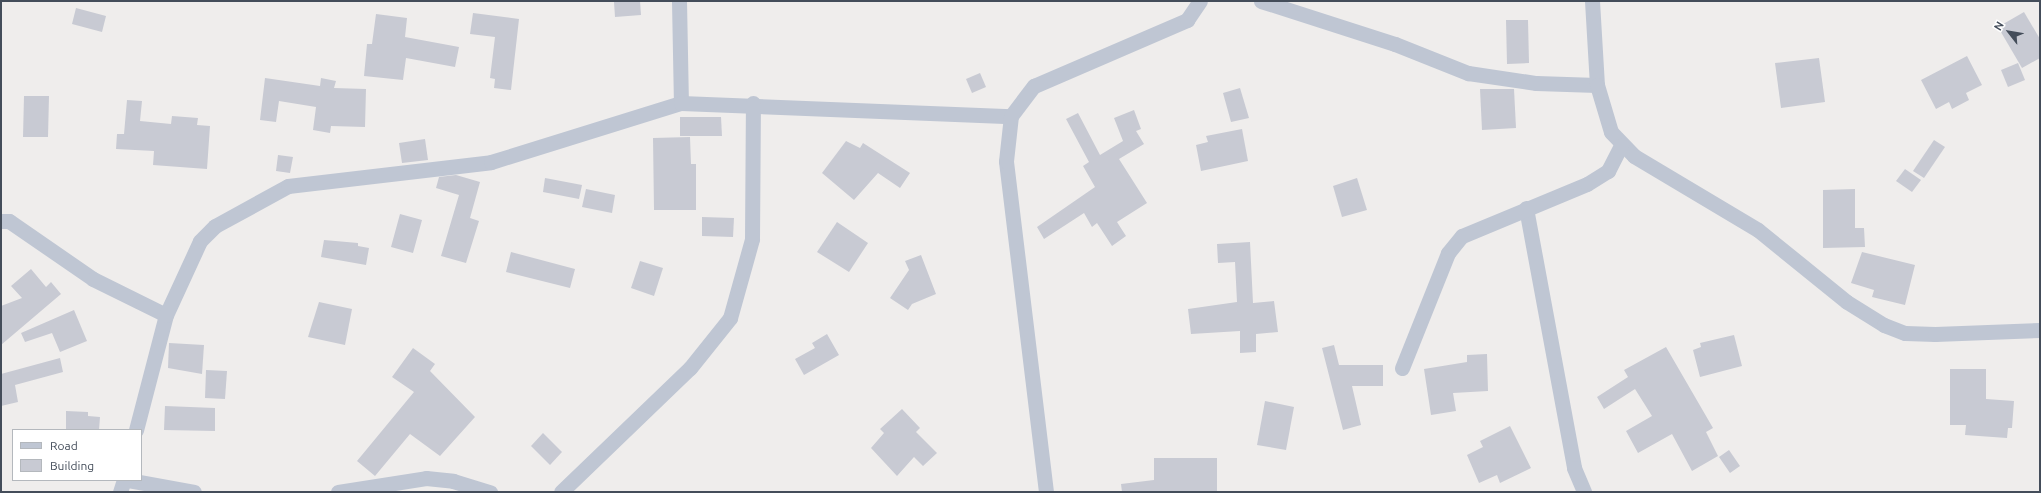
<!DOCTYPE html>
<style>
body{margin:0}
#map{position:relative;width:2041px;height:493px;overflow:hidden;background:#efedec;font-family:Ubuntu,sans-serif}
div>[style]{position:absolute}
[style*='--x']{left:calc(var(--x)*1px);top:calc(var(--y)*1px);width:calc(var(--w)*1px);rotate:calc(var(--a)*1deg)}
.building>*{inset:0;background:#c8cad3}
.minor>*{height:15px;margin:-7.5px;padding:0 7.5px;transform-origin:7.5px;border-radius:7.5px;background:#bfc6d3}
span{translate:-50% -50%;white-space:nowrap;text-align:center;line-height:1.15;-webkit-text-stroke:3px #fff;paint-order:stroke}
.frame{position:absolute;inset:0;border:2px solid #444d5a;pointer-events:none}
.legend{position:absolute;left:12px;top:429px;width:130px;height:52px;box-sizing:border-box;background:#fff;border:1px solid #b4b8bd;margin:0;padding:5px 7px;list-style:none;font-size:12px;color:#444d5a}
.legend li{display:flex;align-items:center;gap:8px;height:20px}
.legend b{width:20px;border:1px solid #b4b8bd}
.north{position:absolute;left:1989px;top:12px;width:40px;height:40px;-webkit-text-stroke:3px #fff;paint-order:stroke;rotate:301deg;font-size:11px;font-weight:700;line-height:16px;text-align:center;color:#444d5a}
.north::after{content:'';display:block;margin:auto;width:14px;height:18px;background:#444d5a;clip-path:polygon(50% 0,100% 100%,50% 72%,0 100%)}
</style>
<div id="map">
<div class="building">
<div style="clip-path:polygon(640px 1px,641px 15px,615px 17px,614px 2px)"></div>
<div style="clip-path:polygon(76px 8px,106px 16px,102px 32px,72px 24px)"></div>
<div style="clip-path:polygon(2024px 12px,2040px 39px,2040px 58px,2022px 68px,1998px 27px)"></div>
<div style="clip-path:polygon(473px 13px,519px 19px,511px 90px,494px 88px,495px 79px,490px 78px,495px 37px,470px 34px)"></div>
<div style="clip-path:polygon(376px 14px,407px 18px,405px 37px,459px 47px,455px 67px,406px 58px,403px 80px,364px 76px,367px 44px,372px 44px)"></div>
<div style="clip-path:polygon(1506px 20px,1528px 20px,1529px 63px,1507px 64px)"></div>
<div style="clip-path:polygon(1967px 56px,1982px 85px,1966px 93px,1969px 100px,1952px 109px,1949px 102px,1936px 109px,1921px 80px)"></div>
<div style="clip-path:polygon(1819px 58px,1825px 102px,1781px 108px,1775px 63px)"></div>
<div style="clip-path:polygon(2018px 63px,2025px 80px,2008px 87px,2001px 70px)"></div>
<div style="clip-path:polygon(980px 73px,986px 87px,972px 93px,966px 79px)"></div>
<div style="clip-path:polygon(265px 78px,320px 86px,321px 78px,336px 81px,334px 88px,366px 89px,365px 127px,331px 126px,330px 133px,313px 130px,316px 107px,279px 101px,276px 122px,260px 120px)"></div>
<div style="clip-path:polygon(1240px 88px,1249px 118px,1231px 122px,1223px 93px)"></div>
<div style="clip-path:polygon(1480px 89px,1514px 89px,1516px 128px,1482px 130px)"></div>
<div style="clip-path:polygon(24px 96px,49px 96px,48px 137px,23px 137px)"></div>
<div style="clip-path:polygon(127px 100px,142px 101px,140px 121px,171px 124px,172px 116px,198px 118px,197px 125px,210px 126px,207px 169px,153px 165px,154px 151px,116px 149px,117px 134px,124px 134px)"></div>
<div style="clip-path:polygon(1134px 110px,1141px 129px,1136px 131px,1144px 144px,1119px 159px,1147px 203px,1117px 222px,1126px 236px,1112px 246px,1097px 223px,1092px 227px,1084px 213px,1044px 239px,1037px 227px,1095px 187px,1083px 166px,1089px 162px,1066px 119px,1078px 113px,1100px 155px,1123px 141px,1114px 118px)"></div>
<div style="clip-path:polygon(680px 117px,721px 117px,722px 136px,680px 136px)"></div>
<div style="clip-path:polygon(1242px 129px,1248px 161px,1201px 171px,1196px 145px,1208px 142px,1206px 136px)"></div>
<div style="clip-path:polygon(690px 137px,691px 164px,696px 164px,696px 210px,654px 210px,653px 138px)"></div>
<div style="clip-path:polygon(425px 139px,428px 160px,402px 163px,399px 143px)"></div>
<div style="clip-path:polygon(1934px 140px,1945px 147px,1924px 178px,1913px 171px)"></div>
<div style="clip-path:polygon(846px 141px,860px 148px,863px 143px,910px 173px,900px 188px,878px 173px,854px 200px,822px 173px)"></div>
<div style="clip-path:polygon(278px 155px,293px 157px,290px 173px,276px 171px)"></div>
<div style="clip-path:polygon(1905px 169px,1921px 180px,1912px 192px,1896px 181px)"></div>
<div style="clip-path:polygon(456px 175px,480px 182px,470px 218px,479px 221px,466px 263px,441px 256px,459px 195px,436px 188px,439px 177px)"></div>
<div style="clip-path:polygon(545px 178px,582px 185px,579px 199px,543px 192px)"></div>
<div style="clip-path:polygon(1357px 178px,1367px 210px,1342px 217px,1333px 186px)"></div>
<div style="clip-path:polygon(586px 189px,615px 195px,612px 213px,582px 207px)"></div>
<div style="clip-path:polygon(1855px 189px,1855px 228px,1864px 228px,1865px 247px,1823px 248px,1823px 190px)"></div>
<div style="clip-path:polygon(400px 214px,422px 220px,413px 253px,391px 247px)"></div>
<div style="clip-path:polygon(702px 217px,734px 218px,733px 237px,702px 236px)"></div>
<div style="clip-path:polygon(837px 222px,868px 243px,849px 272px,817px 252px)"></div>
<div style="clip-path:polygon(324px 240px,358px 243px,358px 246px,369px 248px,366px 265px,321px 257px)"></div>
<div style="clip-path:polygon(1250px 242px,1253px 303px,1274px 301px,1278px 332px,1256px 334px,1256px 352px,1240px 353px,1240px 331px,1191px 334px,1188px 309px,1237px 302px,1235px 262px,1218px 263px,1217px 244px)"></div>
<div style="clip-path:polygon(511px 252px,575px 269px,570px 288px,506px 272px)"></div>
<div style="clip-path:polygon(1862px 252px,1915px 265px,1905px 305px,1872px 297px,1874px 290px,1851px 283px)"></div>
<div style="clip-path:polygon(921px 255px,936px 294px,912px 304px,908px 310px,890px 298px,909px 270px,905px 261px)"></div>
<div style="clip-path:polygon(640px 261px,663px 268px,654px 296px,631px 288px)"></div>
<div style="clip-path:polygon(31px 269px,46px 287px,51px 282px,61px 294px,1px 345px,1px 306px,22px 298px,11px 286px)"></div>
<div style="clip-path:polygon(319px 302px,352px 309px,345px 345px,308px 337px)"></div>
<div style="clip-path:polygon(74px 310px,87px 341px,60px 352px,52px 333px,25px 342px,21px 333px)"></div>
<div style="clip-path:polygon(827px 334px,839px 355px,804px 375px,795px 359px,815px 348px,812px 343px)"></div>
<div style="clip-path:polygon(1734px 335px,1742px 366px,1700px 377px,1693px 350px,1701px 347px,1700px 343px)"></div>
<div style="clip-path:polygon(169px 343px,204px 345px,202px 374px,168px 368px)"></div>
<div style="clip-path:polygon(1334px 345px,1339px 365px,1383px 365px,1383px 386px,1352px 386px,1361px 425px,1343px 430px,1322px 348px)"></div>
<div style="clip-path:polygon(1666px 347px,1713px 428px,1706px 432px,1718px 456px,1692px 471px,1672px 434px,1638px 453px,1626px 431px,1652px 416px,1635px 389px,1604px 409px,1597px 397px,1628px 377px,1624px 370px)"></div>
<div style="clip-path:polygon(413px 348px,435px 364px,430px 371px,475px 417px,440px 456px,410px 434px,375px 476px,357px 461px,414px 392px,392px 377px)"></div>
<div style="clip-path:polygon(1487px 354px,1488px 391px,1453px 393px,1456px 411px,1431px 415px,1424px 369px,1467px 362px,1467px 355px)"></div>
<div style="clip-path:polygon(60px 358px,63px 372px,15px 385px,18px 402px,1px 406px,1px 374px)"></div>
<div style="clip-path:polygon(1950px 369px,1986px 369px,1986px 399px,2014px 401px,2012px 428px,2008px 428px,2007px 438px,1965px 435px,1966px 425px,1950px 425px)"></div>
<div style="clip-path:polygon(206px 370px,227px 371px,225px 399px,205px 398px)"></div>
<div style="clip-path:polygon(1265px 401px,1294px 407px,1286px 450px,1257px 445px)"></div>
<div style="clip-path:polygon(165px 406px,215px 408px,215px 431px,164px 430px)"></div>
<div style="clip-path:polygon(902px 409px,920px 428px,916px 432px,937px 453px,923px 466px,914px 457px,897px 476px,871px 448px,884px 433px,880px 429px)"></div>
<div style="clip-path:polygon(66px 411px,88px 412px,88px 416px,100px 417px,99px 430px,66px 430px)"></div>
<div style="clip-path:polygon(1510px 426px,1531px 468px,1500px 483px,1497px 475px,1479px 483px,1467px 455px,1483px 447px,1480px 441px)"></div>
<div style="clip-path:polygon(543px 433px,562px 452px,550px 465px,531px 446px)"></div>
<div style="clip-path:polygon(1729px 450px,1740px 466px,1730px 473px,1719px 457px)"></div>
<div style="clip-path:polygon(1154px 458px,1217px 458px,1217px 492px,1122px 492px,1121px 484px,1154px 480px)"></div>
</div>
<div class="minor">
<div style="--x:679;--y:1;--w:102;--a:88.9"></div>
<div style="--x:1261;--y:1;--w:141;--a:17.8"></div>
<div style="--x:1395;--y:44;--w:79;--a:21.7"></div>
<div style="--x:1468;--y:73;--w:69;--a:8.4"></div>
<div style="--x:1536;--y:83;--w:61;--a:1.9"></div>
<div style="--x:1592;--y:1;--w:84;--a:86.6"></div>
<div style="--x:1597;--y:85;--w:49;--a:73.4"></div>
<div style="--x:1611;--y:132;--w:33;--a:46"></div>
<div style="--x:1634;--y:156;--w:144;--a:30.8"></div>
<div style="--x:1758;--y:230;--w:114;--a:39"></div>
<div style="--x:1847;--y:302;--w:44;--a:31.9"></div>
<div style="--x:1884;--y:325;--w:22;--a:21"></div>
<div style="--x:1905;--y:333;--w:30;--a:2"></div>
<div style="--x:1935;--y:334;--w:105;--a:-2.2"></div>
<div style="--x:1526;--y:208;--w:264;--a:79.5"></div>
<div style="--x:1574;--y:468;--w:26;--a:67"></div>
<div style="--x:1;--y:221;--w:8;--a:0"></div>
<div style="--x:9;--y:221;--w:102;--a:34.6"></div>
<div style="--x:93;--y:279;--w:81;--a:26.3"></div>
<div style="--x:1402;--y:368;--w:124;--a:-68.2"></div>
<div style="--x:1448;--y:253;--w:22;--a:-51"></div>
<div style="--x:1462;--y:236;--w:135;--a:-22.6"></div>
<div style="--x:1587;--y:184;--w:25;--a:-32"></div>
<div style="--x:1608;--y:171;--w:29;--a:-63"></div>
<div style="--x:136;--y:430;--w:119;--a:-75.4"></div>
<div style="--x:166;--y:315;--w:81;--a:-65.3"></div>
<div style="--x:200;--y:241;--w:21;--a:-45"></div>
<div style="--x:215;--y:226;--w:83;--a:-28.7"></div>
<div style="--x:288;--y:186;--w:204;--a:-6.7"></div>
<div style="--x:491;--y:162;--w:199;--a:-17.3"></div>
<div style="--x:681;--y:103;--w:330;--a:2.3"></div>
<div style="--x:128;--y:480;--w:67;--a:10.3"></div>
<div style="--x:120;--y:492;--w:13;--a:-72"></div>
<div style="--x:338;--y:492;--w:89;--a:-9"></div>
<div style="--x:426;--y:478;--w:27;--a:6"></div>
<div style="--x:453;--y:481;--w:39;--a:17"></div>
<div style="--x:561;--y:492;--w:179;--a:-43.9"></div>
<div style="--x:690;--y:368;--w:64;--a:-51.3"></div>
<div style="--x:730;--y:318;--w:82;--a:-74.4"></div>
<div style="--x:752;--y:239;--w:136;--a:-89.6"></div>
<div style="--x:1046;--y:492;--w:333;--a:-96.9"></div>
<div style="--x:1006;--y:161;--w:45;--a:-83.7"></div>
<div style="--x:1011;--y:116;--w:38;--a:-53"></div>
<div style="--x:1034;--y:86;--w:167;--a:-23.3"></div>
<div style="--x:1187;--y:20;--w:23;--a:-56"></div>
</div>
<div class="frame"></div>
<ul class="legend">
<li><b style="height:5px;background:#bfc6d3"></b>Road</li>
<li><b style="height:11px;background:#c8cad3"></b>Building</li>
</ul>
<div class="north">N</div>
</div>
